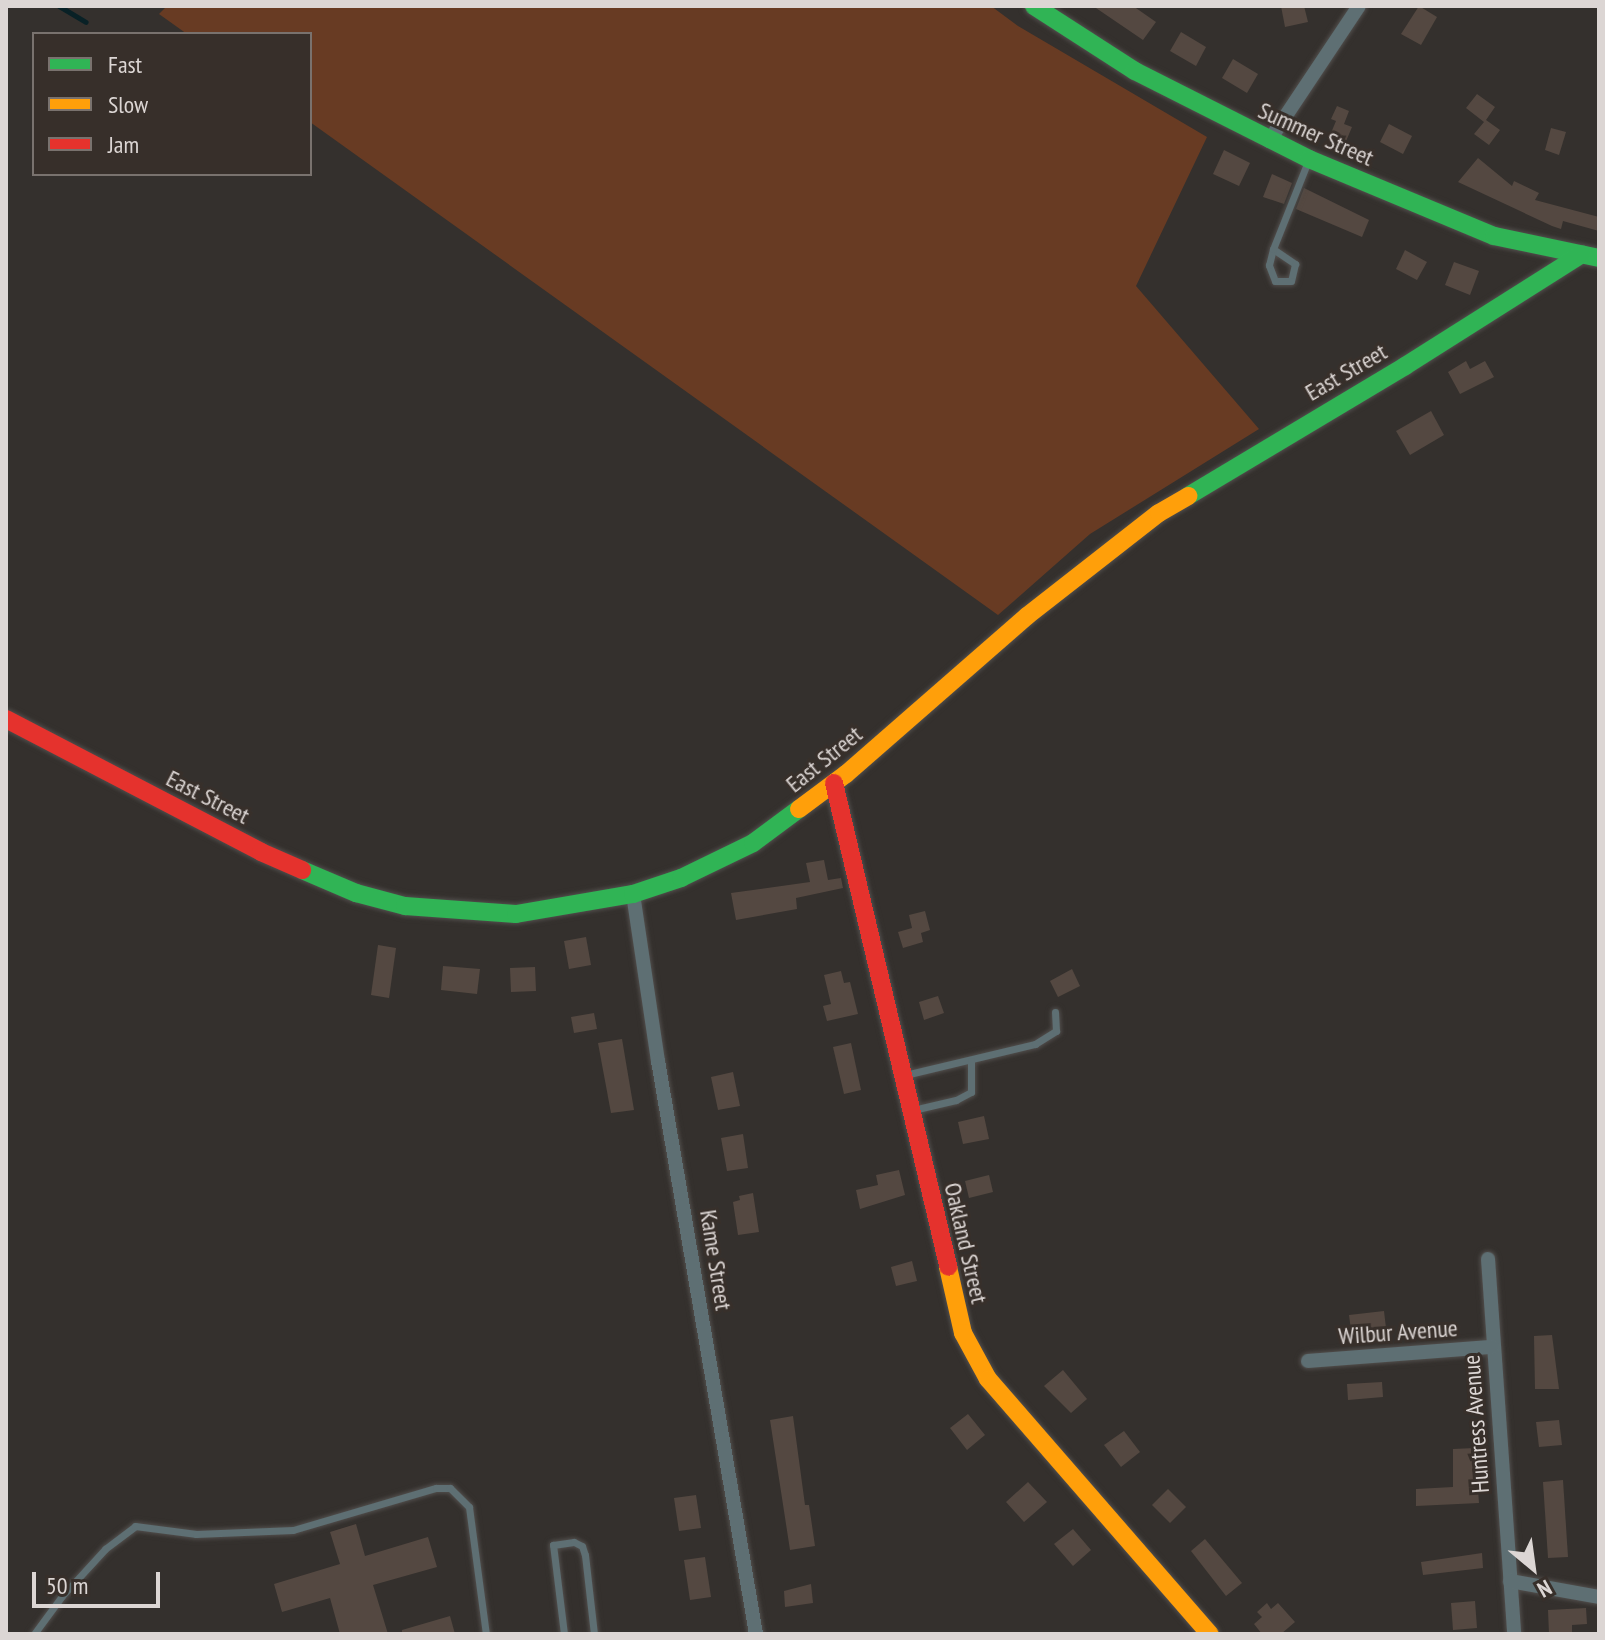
<!DOCTYPE html>
<style>
body{margin:0}
#map{position:relative;width:1605px;height:1640px;overflow:hidden;background:#34302d;font-family:"PT Sans Narrow",sans-serif}
div>[style]{position:absolute}
[style*='--x']{left:calc(var(--x)*1px);top:calc(var(--y)*1px);width:calc(var(--w)*1px);rotate:calc(var(--a)*1deg)}
.green>*{inset:0;background:#683b23}
.stream>*{height:5px;margin:-2.5px;padding:0 2.5px;transform-origin:2.5px;border-radius:2.5px;background:#092126}
.building>*{inset:0;background:#544841}
.roads{filter:drop-shadow(0 0 2px #514e4c) drop-shadow(0 0 2px #514e4c)}
.lane>*{height:7px;margin:-3.5px;padding:0 3.5px;transform-origin:3.5px;border-radius:3.5px;background:#5e6f73}
.street>*{height:14px;margin:-7px;padding:0 7px;transform-origin:7px;border-radius:7px;background:#5e6f73}
.fast>*{height:18px;margin:-9px;padding:0 9px;transform-origin:9px;border-radius:9px;background:#30b455}
.slow>*{height:18px;margin:-9px;padding:0 9px;transform-origin:9px;border-radius:9px;background:#ff9f0a}
.jam>*{height:18px;margin:-9px;padding:0 9px;transform-origin:9px;border-radius:9px;background:#e5322d}
span{translate:-50% -50%;white-space:nowrap;text-align:center;line-height:1.15;-webkit-text-stroke:6px #372f2a;paint-order:stroke}
.street-label{font-size:24px;color:#dcd6d4}
.frame{position:absolute;inset:0;border:8px solid #dcd6d4;pointer-events:none}
.legend{position:absolute;left:32px;top:32px;width:280px;height:144px;box-sizing:border-box;background:#372f2a;border:2px solid #79726e;margin:0;padding:10px 14px;list-style:none;font-size:24px;color:#dcd6d4}
.legend li{display:flex;align-items:center;gap:16px;height:40px}
.legend b{width:40px;border:2px solid #79726e}
.north{position:absolute;left:1493px;top:1528px;width:80px;height:80px;-webkit-text-stroke:6px #372f2a;paint-order:stroke;rotate:151deg;font-size:22px;font-weight:700;line-height:32px;text-align:center;color:#dcd6d4}
.north::after{content:'';display:block;margin:auto;width:28px;height:36px;background:#dcd6d4;clip-path:polygon(50% 0,100% 100%,50% 72%,0 100%)}
.scale{position:absolute;left:32px;top:1572px;width:128px;height:36px;box-sizing:border-box;border:4px solid #dcd6d4;border-top:0;padding-left:10px;font-size:24px;line-height:28px;white-space:nowrap;color:#dcd6d4;-webkit-text-stroke:6px #372f2a;paint-order:stroke}
</style>
<div id="map">
<div class="green">
<div style="clip-path:polygon(167px 6px,991px 6px,1018px 26px,1207px 137px,1136px 286px,1259px 429px,1090px 534px,998px 615px,310px 122px,310px 34px,187px 34px,159px 14px)"></div>
</div>
<div class="stream">
<div style="--x:59;--y:6;--w:31;--a:31"></div>
</div>
<div class="building">
<div style="clip-path:polygon(1093px 6px,1133px 6px,1156px 22px,1143px 40px)"></div>
<div style="clip-path:polygon(1281px 6px,1304px 6px,1308px 22px,1285px 27px)"></div>
<div style="clip-path:polygon(1419px 6px,1437px 17px,1421px 45px,1401px 34px)"></div>
<div style="clip-path:polygon(1181px 32px,1206px 47px,1196px 66px,1170px 51px)"></div>
<div style="clip-path:polygon(1233px 59px,1258px 74px,1247px 93px,1222px 78px)"></div>
<div style="clip-path:polygon(1477px 94px,1495px 107px,1486px 120px,1500px 130px,1489px 145px,1474px 134px,1484px 122px,1466px 108px)"></div>
<div style="clip-path:polygon(1337px 106px,1349px 111px,1344px 124px,1352px 127px,1344px 146px,1328px 140px,1336px 121px,1331px 119px)"></div>
<div style="clip-path:polygon(1389px 124px,1412px 136px,1403px 154px,1380px 142px)"></div>
<div style="clip-path:polygon(1551px 128px,1566px 132px,1559px 155px,1545px 150px)"></div>
<div style="clip-path:polygon(1224px 150px,1250px 163px,1239px 186px,1213px 174px)"></div>
<div style="clip-path:polygon(1478px 158px,1512px 186px,1514px 181px,1539px 193px,1535px 200px,1599px 217px,1599px 231px,1563px 221px,1561px 229px,1552px 226px,1458px 182px)"></div>
<div style="clip-path:polygon(1272px 174px,1292px 183px,1284px 204px,1263px 197px)"></div>
<div style="clip-path:polygon(1304px 188px,1369px 220px,1362px 237px,1296px 209px)"></div>
<div style="clip-path:polygon(1405px 250px,1427px 262px,1417px 280px,1396px 269px)"></div>
<div style="clip-path:polygon(1454px 262px,1479px 271px,1470px 295px,1445px 285px)"></div>
<div style="clip-path:polygon(1466px 361px,1470px 369px,1485px 361px,1494px 377px,1460px 394px,1448px 372px)"></div>
<div style="clip-path:polygon(1431px 411px,1444px 435px,1410px 455px,1396px 431px)"></div>
<div style="clip-path:polygon(824px 860px,828px 880px,841px 878px,843px 888px,796px 898px,797px 909px,736px 920px,731px 893px,810px 882px,806px 863px)"></div>
<div style="clip-path:polygon(925px 911px,930px 930px,921px 933px,923px 942px,903px 948px,898px 932px,912px 928px,909px 915px)"></div>
<div style="clip-path:polygon(586px 937px,591px 965px,569px 969px,564px 941px)"></div>
<div style="clip-path:polygon(378px 945px,396px 948px,389px 998px,371px 995px)"></div>
<div style="clip-path:polygon(443px 966px,480px 969px,477px 994px,441px 990px)"></div>
<div style="clip-path:polygon(535px 967px,536px 991px,511px 992px,510px 968px)"></div>
<div style="clip-path:polygon(1072px 969px,1080px 986px,1058px 997px,1050px 981px)"></div>
<div style="clip-path:polygon(841px 971px,844px 983px,850px 982px,858px 1014px,827px 1021px,823px 1006px,831px 1004px,824px 975px)"></div>
<div style="clip-path:polygon(938px 996px,944px 1013px,924px 1020px,919px 1002px)"></div>
<div style="clip-path:polygon(594px 1013px,597px 1029px,574px 1033px,571px 1017px)"></div>
<div style="clip-path:polygon(622px 1039px,634px 1110px,611px 1113px,598px 1043px)"></div>
<div style="clip-path:polygon(851px 1043px,861px 1090px,844px 1094px,833px 1047px)"></div>
<div style="clip-path:polygon(733px 1072px,740px 1106px,718px 1110px,711px 1077px)"></div>
<div style="clip-path:polygon(984px 1116px,989px 1139px,963px 1144px,958px 1122px)"></div>
<div style="clip-path:polygon(743px 1134px,748px 1168px,727px 1171px,721px 1138px)"></div>
<div style="clip-path:polygon(899px 1170px,905px 1195px,860px 1209px,856px 1190px,878px 1185px,876px 1175px)"></div>
<div style="clip-path:polygon(989px 1175px,993px 1192px,969px 1198px,965px 1181px)"></div>
<div style="clip-path:polygon(753px 1193px,759px 1232px,738px 1235px,733px 1202px,740px 1200px,739px 1196px)"></div>
<div style="clip-path:polygon(912px 1261px,917px 1281px,896px 1286px,891px 1267px)"></div>
<div style="clip-path:polygon(1384px 1311px,1386px 1328px,1369px 1330px,1370px 1336px,1352px 1338px,1349px 1315px)"></div>
<div style="clip-path:polygon(1552px 1335px,1559px 1389px,1535px 1389px,1534px 1336px)"></div>
<div style="clip-path:polygon(1063px 1370px,1087px 1399px,1071px 1413px,1044px 1386px)"></div>
<div style="clip-path:polygon(1382px 1382px,1383px 1397px,1348px 1400px,1347px 1384px)"></div>
<div style="clip-path:polygon(968px 1414px,985px 1435px,967px 1450px,950px 1428px)"></div>
<div style="clip-path:polygon(793px 1416px,805px 1505px,809px 1505px,815px 1546px,790px 1550px,770px 1420px)"></div>
<div style="clip-path:polygon(1559px 1420px,1562px 1445px,1539px 1447px,1536px 1422px)"></div>
<div style="clip-path:polygon(1124px 1431px,1140px 1452px,1121px 1467px,1104px 1445px)"></div>
<div style="clip-path:polygon(1475px 1448px,1479px 1503px,1416px 1506px,1416px 1489px,1453px 1487px,1453px 1449px)"></div>
<div style="clip-path:polygon(1563px 1480px,1568px 1557px,1548px 1558px,1543px 1482px)"></div>
<div style="clip-path:polygon(1028px 1482px,1047px 1502px,1024px 1522px,1006px 1502px)"></div>
<div style="clip-path:polygon(1168px 1489px,1186px 1507px,1170px 1523px,1152px 1505px)"></div>
<div style="clip-path:polygon(696px 1495px,701px 1528px,679px 1531px,674px 1498px)"></div>
<div style="clip-path:polygon(356px 1524px,365px 1556px,428px 1537px,437px 1567px,373px 1585px,388px 1634px,340px 1634px,330px 1598px,282px 1612px,274px 1584px,340px 1564px,330px 1532px)"></div>
<div style="clip-path:polygon(1073px 1529px,1091px 1550px,1073px 1566px,1054px 1544px)"></div>
<div style="clip-path:polygon(1205px 1539px,1242px 1583px,1226px 1596px,1191px 1551px)"></div>
<div style="clip-path:polygon(1482px 1553px,1483px 1568px,1423px 1575px,1421px 1562px)"></div>
<div style="clip-path:polygon(705px 1557px,711px 1597px,690px 1600px,684px 1560px)"></div>
<div style="clip-path:polygon(811px 1584px,813px 1603px,785px 1607px,784px 1591px)"></div>
<div style="clip-path:polygon(1475px 1601px,1477px 1628px,1453px 1630px,1451px 1603px)"></div>
<div style="clip-path:polygon(1267px 1603px,1271px 1609px,1278px 1603px,1295px 1622px,1281px 1634px,1262px 1634px,1254px 1624px,1262px 1617px,1257px 1612px)"></div>
<div style="clip-path:polygon(1586px 1608px,1587px 1624px,1572px 1625px,1572px 1634px,1549px 1634px,1548px 1610px)"></div>
<div style="clip-path:polygon(450px 1616px,455px 1634px,402px 1634px,402px 1630px)"></div>
</div>
<div class="roads">
<div class="lane">
<div style="--x:1273;--y:249;--w:27;--a:34"></div>
<div style="--x:1295;--y:264;--w:17;--a:103"></div>
<div style="--x:1291;--y:281;--w:16;--a:180"></div>
<div style="--x:1275;--y:281;--w:17;--a:-111"></div>
<div style="--x:1269;--y:265;--w:16;--a:-76"></div>
<div style="--x:1273;--y:249;--w:95;--a:-68.3"></div>
<div style="--x:905;--y:1075;--w:134;--a:-13.4"></div>
<div style="--x:1035;--y:1044;--w:25;--a:-32"></div>
<div style="--x:1056;--y:1031;--w:19;--a:-93"></div>
<div style="--x:913;--y:1110;--w:44;--a:-13.1"></div>
<div style="--x:956;--y:1100;--w:17;--a:-28"></div>
<div style="--x:971;--y:1092;--w:31;--a:-90"></div>
<div style="--x:34;--y:1634;--w:47;--a:-53.6"></div>
<div style="--x:62;--y:1596;--w:64;--a:-47.5"></div>
<div style="--x:105;--y:1549;--w:38;--a:-37"></div>
<div style="--x:135;--y:1526;--w:62;--a:7.5"></div>
<div style="--x:196;--y:1534;--w:97;--a:-2.4"></div>
<div style="--x:293;--y:1530;--w:149;--a:-16.4"></div>
<div style="--x:436;--y:1488;--w:14;--a:0"></div>
<div style="--x:450;--y:1488;--w:27;--a:45"></div>
<div style="--x:469;--y:1507;--w:128;--a:82.4"></div>
<div style="--x:564;--y:1634;--w:90;--a:-97"></div>
<div style="--x:553;--y:1545;--w:21;--a:-8"></div>
<div style="--x:574;--y:1542;--w:9;--a:27"></div>
<div style="--x:582;--y:1546;--w:9;--a:72"></div>
<div style="--x:585;--y:1555;--w:80;--a:83.5"></div>
</div>
<div class="street">
<div style="--x:1269;--y:141;--w:162;--a:-56.3"></div>
<div style="--x:633;--y:894;--w:169;--a:81.5"></div>
<div style="--x:658;--y:1061;--w:581;--a:80.29"></div>
<div style="--x:1488;--y:1259;--w:376;--a:86"></div>
<div style="--x:1308;--y:1361;--w:185;--a:-4.4"></div>
<div style="--x:1510;--y:1581;--w:90;--a:10.2"></div>
</div>
<div class="fast">
<div style="--x:1034;--y:6;--w:120;--a:32.8"></div>
<div style="--x:1135;--y:71;--w:195;--a:26.8"></div>
<div style="--x:1309;--y:159;--w:200;--a:22.6"></div>
<div style="--x:1494;--y:236;--w:107;--a:11.8"></div>
<div style="--x:1188;--y:496;--w:253;--a:-30.9"></div>
<div style="--x:1405;--y:366;--w:209;--a:-32.3"></div>
<div style="--x:302;--y:870;--w:59;--a:23.1"></div>
<div style="--x:356;--y:893;--w:51;--a:14.9"></div>
<div style="--x:405;--y:906;--w:111;--a:4.1"></div>
<div style="--x:516;--y:914;--w:119;--a:-9.7"></div>
<div style="--x:633;--y:894;--w:51;--a:-18.4"></div>
<div style="--x:681;--y:878;--w:80;--a:-25.9"></div>
<div style="--x:753;--y:843;--w:57;--a:-36.5"></div>
</div>
<div class="slow">
<div style="--x:799;--y:809;--w:59;--a:-36.7"></div>
<div style="--x:846;--y:774;--w:240;--a:-41.1"></div>
<div style="--x:1027;--y:616;--w:167;--a:-38"></div>
<div style="--x:1159;--y:513;--w:34;--a:-30"></div>
<div style="--x:948;--y:1267;--w:68;--a:77.2"></div>
<div style="--x:963;--y:1333;--w:52;--a:61.5"></div>
<div style="--x:988;--y:1379;--w:338;--a:49"></div>
</div>
<div class="jam">
<div style="--x:6;--y:719;--w:288;--a:27.5"></div>
<div style="--x:261;--y:852;--w:45;--a:23.7"></div>
<div style="--x:834;--y:783;--w:497;--a:76.7"></div>
</div>
</div>
<div class="street-label">
<span style="left:1316px;top:134px;rotate:24deg">Summer Street</span>
<span style="left:1346px;top:372px;rotate:-30deg">East Street</span>
<span style="left:824px;top:759px;rotate:-39deg">East Street</span>
<span style="left:208px;top:797px;rotate:27deg">East Street</span>
<span style="left:966px;top:1243px;rotate:77deg">Oakland Street</span>
<span style="left:716px;top:1260px;rotate:81deg">Kame Street</span>
<span style="left:1398px;top:1332px;rotate:-4deg">Wilbur Avenue</span>
<span style="left:1476px;top:1424px;rotate:-94deg">Huntress Avenue</span>
</div>
<div class="frame"></div>
<ul class="legend">
<li><b style="height:10px;background:#30b455"></b>Fast</li>
<li><b style="height:10px;background:#ff9f0a"></b>Slow</li>
<li><b style="height:10px;background:#e5322d"></b>Jam</li>
</ul>
<div class="north">N</div>
<div class="scale">50 m</div>
</div>
